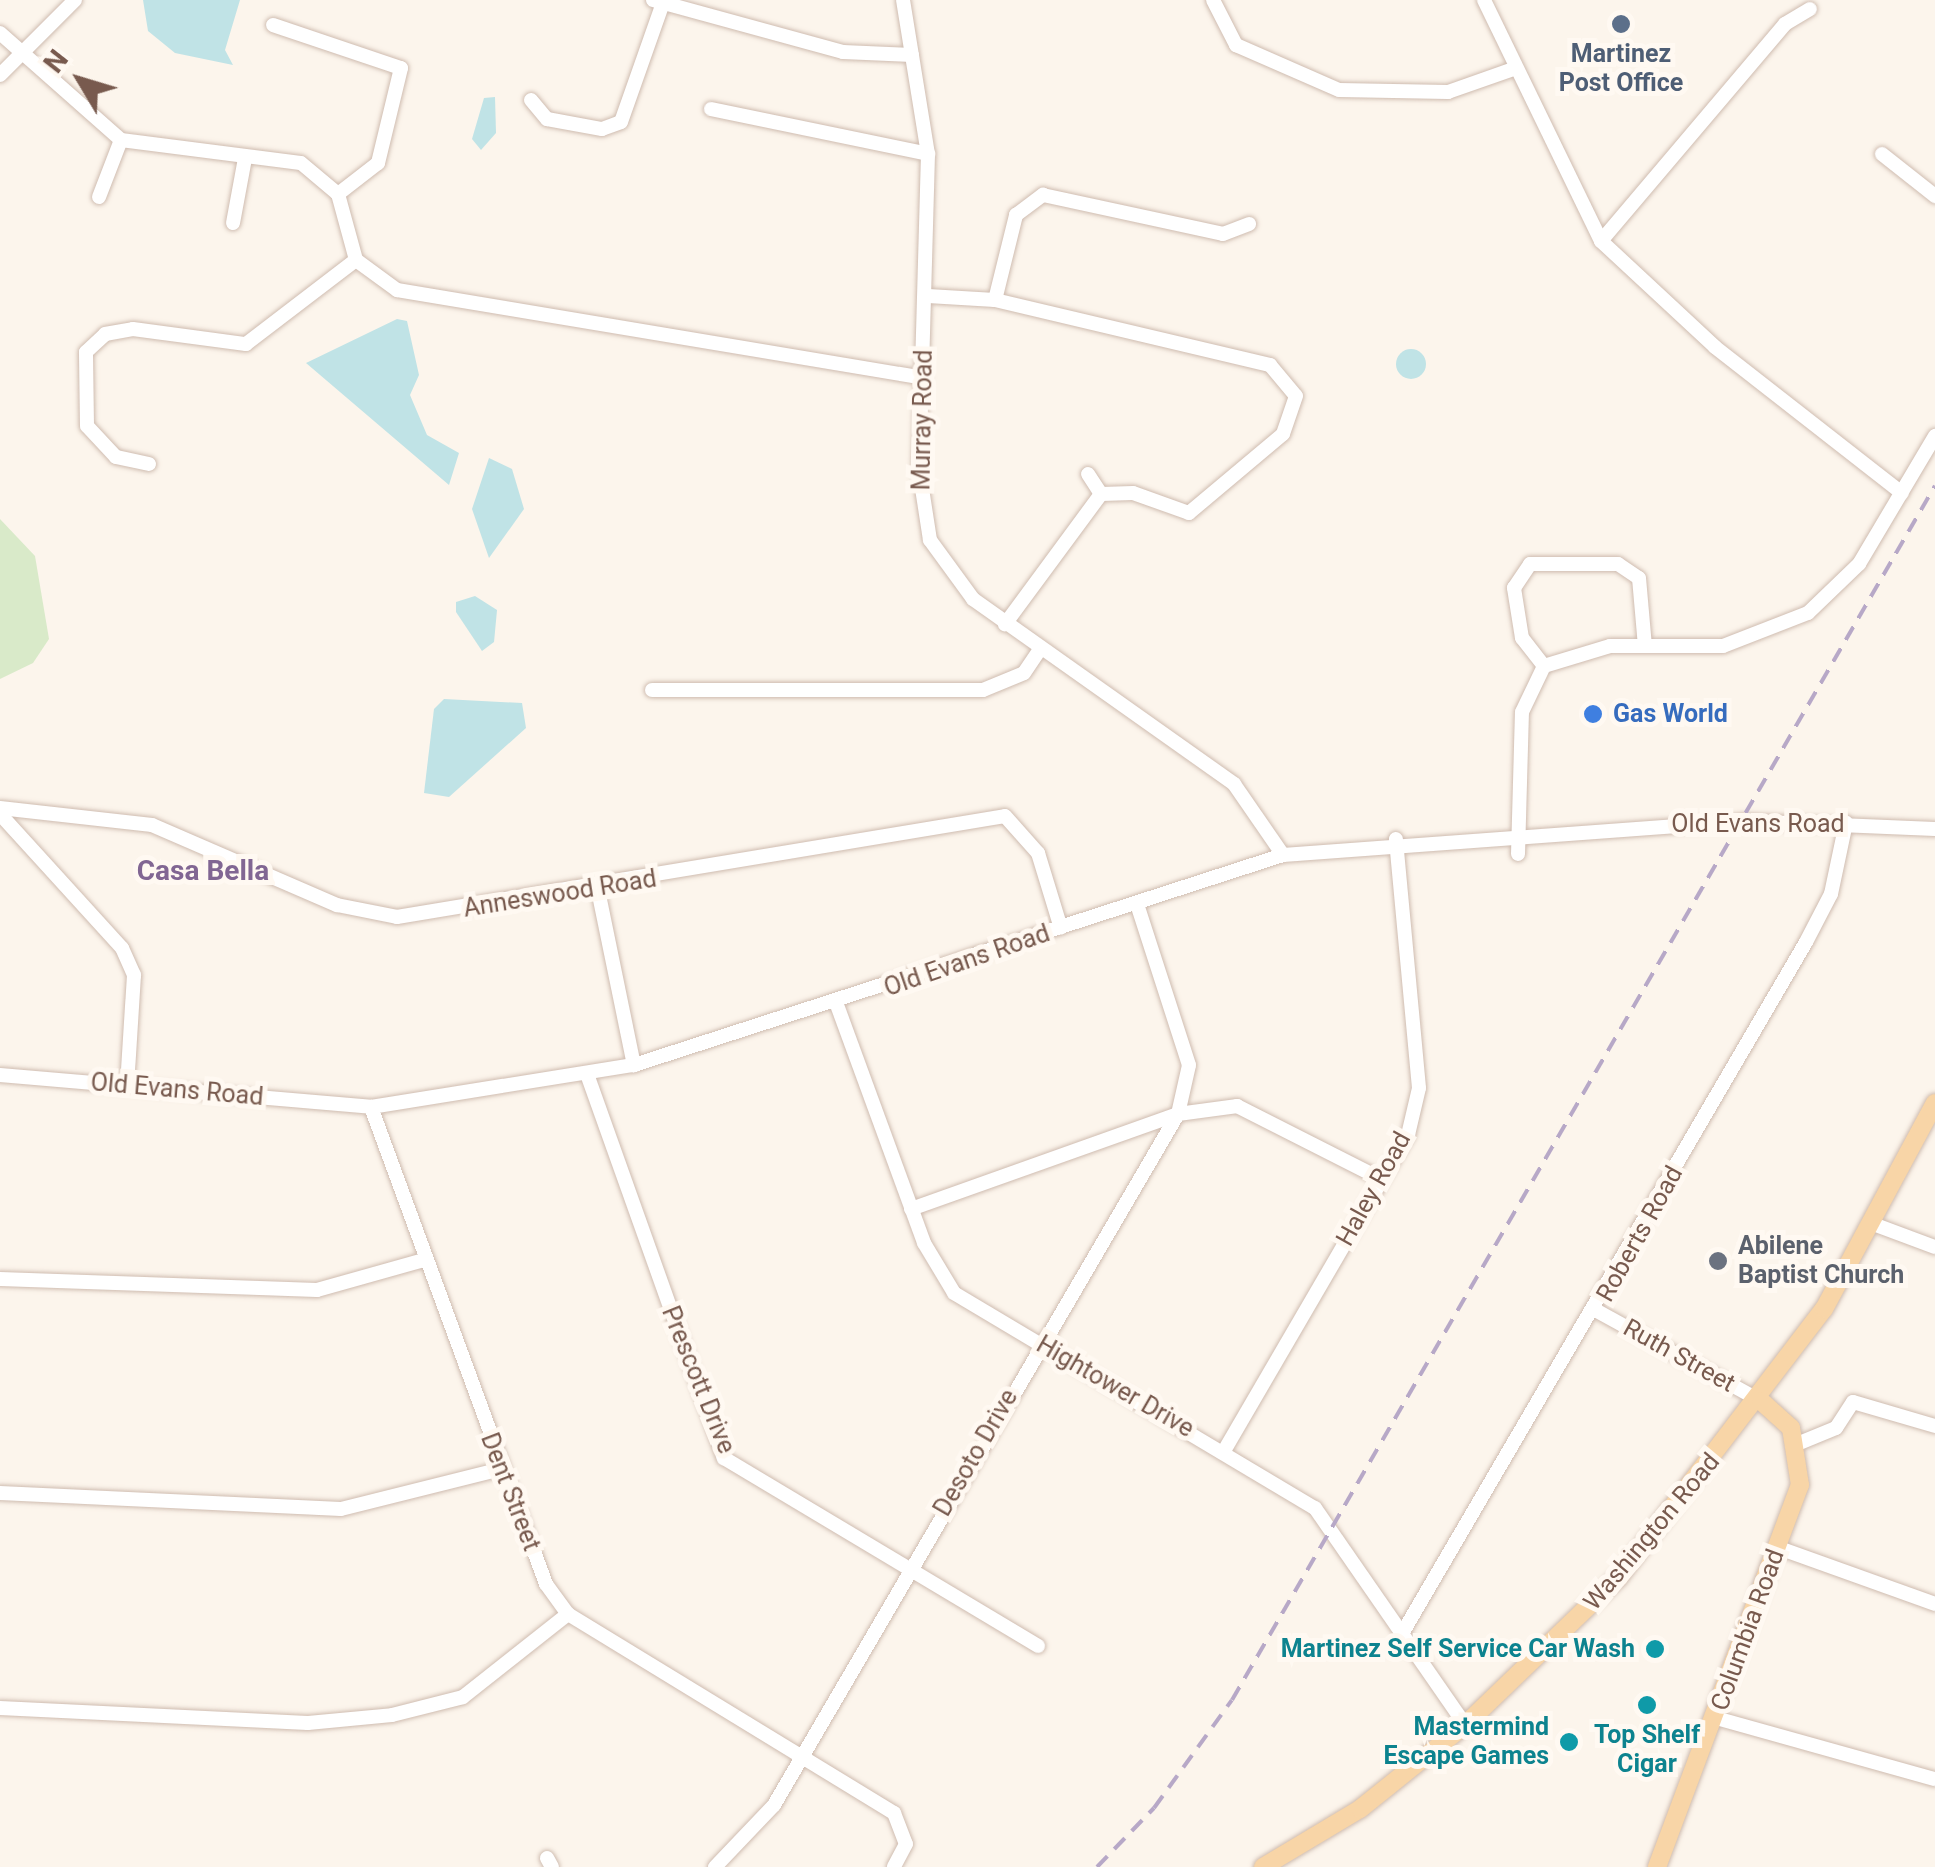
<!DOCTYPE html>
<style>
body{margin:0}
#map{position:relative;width:1935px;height:1867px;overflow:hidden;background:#fcf5ec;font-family:Roboto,sans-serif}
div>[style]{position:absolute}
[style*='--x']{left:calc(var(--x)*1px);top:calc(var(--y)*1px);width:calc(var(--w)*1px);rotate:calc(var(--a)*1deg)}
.green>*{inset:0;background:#d9eac9}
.water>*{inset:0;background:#c0e3e6}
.round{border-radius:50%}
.roads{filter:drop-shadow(0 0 2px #cfbcb0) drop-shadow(0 0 2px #cfbcb0)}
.minor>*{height:14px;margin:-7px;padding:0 7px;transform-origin:7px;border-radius:7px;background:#fff}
.major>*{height:18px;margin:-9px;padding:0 9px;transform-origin:9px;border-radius:9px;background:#f8d5a7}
.rail>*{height:4px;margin-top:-2px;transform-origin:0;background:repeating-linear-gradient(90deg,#b7a8c7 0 15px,transparent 0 25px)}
.dots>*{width:28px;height:28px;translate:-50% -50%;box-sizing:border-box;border:5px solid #fff9f2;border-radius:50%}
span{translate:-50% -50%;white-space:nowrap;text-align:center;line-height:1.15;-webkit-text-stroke:10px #fff9f2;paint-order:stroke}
.service-label{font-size:25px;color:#4e5e75;font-weight:700}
.street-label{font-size:25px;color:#785a4e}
.shop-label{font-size:25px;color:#366cbe;font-weight:700}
.left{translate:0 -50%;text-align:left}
.worship-label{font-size:25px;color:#5b616d;font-weight:700}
.culture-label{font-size:25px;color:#0d838f;font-weight:700}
.right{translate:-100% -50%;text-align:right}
.neighbourhood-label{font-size:28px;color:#816693;font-weight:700}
.north{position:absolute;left:30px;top:30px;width:100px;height:100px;-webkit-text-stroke:8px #fff9f2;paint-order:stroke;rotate:308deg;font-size:28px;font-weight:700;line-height:40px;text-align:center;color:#785a4e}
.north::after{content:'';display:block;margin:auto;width:35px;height:45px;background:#785a4e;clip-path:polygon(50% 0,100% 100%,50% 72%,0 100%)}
</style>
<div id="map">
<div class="green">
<div style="clip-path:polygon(0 519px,35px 556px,49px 639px,33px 663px,0 679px)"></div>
</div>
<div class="water">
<div style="clip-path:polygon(143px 0,240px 0,225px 50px,233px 65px,175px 53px,148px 31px)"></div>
<div style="clip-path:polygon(495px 97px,496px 133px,481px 150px,472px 139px,484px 98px)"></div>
<div style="clip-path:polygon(397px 319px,407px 321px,419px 375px,410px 395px,427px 435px,459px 453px,449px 485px,306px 363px)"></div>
<div class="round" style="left:1396px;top:349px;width:30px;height:30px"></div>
<div style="clip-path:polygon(489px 458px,512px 469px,524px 509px,489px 558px,472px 509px)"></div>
<div style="clip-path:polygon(475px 596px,497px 610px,494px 642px,482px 651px,456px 612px,456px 602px)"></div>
<div style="clip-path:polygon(444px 699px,522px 703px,526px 728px,449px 797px,424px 793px,434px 709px)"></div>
</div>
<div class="roads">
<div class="minor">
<div style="--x:653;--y:0;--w:197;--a:15.3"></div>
<div style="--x:843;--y:52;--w:69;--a:2.5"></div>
<div style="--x:903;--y:0;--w:156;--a:80.8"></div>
<div style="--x:928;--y:154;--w:315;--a:91.6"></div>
<div style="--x:919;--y:469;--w:72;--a:81.2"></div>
<div style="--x:930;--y:540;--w:73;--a:53.9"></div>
<div style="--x:973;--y:599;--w:320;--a:35.3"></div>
<div style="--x:1234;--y:784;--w:86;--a:55.4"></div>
<div style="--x:1213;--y:0;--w:51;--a:62.9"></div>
<div style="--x:1236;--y:45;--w:112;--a:23.6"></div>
<div style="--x:1339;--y:90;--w:109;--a:1.1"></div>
<div style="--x:1448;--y:92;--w:72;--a:-19.4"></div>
<div style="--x:1484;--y:0;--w:268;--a:64.1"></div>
<div style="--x:1601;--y:241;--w:156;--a:42.9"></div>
<div style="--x:1715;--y:347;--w:237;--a:38"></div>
<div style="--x:273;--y:25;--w:135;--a:18.6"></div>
<div style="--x:401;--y:68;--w:98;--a:103.6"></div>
<div style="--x:378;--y:163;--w:51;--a:142.2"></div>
<div style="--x:0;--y:33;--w:162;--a:41.5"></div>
<div style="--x:121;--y:140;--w:181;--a:7.3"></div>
<div style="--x:301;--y:163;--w:48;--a:40"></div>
<div style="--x:338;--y:194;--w:68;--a:74.7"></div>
<div style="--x:356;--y:260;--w:51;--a:36.2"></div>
<div style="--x:397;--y:290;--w:534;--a:9.48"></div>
<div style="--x:0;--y:75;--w:106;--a:-45"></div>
<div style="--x:531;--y:100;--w:25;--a:50"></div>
<div style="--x:547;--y:119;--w:56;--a:10.3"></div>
<div style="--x:602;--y:129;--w:20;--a:-20"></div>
<div style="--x:621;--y:122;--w:129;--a:-70.6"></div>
<div style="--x:711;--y:109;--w:222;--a:11.7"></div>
<div style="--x:1882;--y:154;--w:68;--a:38.4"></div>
<div style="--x:99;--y:197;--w:61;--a:-68.9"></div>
<div style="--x:233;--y:223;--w:66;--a:-79.5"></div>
<div style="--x:1601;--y:241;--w:285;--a:-49.7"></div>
<div style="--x:1785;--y:24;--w:29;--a:-31"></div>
<div style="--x:928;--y:296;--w:67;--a:3.4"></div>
<div style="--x:995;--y:300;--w:283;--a:13.3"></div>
<div style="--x:1270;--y:365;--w:40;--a:50"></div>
<div style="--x:1296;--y:396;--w:40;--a:108.9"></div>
<div style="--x:1283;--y:434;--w:123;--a:140"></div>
<div style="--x:1189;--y:513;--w:59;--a:-160.3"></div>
<div style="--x:1133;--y:493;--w:32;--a:178"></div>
<div style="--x:1101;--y:494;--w:162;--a:126.4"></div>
<div style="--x:995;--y:300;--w:88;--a:-76.1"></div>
<div style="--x:1016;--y:215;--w:34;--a:-37"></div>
<div style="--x:1043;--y:195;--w:184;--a:12.2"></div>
<div style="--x:1223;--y:234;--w:28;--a:-21"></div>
<div style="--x:149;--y:464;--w:34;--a:-168"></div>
<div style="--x:116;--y:457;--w:42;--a:-133.1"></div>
<div style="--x:87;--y:426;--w:74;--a:-90.8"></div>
<div style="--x:86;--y:352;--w:26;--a:-43"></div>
<div style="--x:105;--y:334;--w:28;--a:-10"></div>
<div style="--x:133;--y:329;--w:114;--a:7.6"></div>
<div style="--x:246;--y:344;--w:138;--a:-37.4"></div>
<div style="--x:1088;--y:474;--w:24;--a:57"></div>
<div style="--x:1544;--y:666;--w:36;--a:-128"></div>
<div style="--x:1522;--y:638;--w:51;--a:-99.1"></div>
<div style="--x:1514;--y:588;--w:29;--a:-56"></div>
<div style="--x:1530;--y:564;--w:88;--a:0"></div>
<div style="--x:1618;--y:564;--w:25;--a:34"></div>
<div style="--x:1639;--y:578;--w:68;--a:85"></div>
<div style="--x:652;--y:690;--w:331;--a:0"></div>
<div style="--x:983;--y:690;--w:44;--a:-22.5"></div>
<div style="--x:1024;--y:673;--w:30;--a:-56"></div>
<div style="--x:0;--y:808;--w:153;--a:6.4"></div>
<div style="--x:152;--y:825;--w:202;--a:23.4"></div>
<div style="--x:337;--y:905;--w:61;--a:11.3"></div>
<div style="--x:397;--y:917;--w:616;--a:-9.43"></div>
<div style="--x:1005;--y:816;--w:50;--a:48.3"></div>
<div style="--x:1038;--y:853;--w:78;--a:73"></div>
<div style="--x:0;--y:814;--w:181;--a:47.7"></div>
<div style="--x:122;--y:948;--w:30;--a:66"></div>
<div style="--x:134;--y:975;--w:111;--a:93.6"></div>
<div style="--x:1518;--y:854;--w:142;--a:-88.4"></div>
<div style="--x:1522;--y:712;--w:51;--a:-64.4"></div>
<div style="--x:1544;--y:666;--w:69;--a:-16.9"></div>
<div style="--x:1610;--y:646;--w:113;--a:0"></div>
<div style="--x:1723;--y:646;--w:91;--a:-21.2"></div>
<div style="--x:1808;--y:613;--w:71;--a:-43.9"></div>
<div style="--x:1859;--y:564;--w:149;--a:-59.3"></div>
<div style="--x:598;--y:890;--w:179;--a:78.4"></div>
<div style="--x:837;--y:1005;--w:253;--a:69.9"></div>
<div style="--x:924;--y:1243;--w:58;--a:59"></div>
<div style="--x:954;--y:1293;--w:420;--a:30.8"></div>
<div style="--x:1315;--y:1508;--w:264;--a:55.3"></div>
<div style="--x:587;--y:1074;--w:408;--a:70.4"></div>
<div style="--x:724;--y:1458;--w:366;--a:30.9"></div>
<div style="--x:0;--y:1075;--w:372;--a:4.9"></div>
<div style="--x:371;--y:1107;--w:266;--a:-9.1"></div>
<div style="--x:634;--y:1065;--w:682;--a:-17.93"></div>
<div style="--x:1283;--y:855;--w:460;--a:-4.2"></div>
<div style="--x:1742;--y:821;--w:193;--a:2.4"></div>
<div style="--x:371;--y:1107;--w:508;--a:69.85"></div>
<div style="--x:546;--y:1584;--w:37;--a:54"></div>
<div style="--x:568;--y:1614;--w:382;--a:31.4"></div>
<div style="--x:894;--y:1813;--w:33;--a:69"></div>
<div style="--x:906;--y:1844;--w:26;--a:118"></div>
<div style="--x:911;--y:1209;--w:283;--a:-19.6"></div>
<div style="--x:1178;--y:1114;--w:60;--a:-7.7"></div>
<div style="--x:1237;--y:1106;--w:161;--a:26.9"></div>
<div style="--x:1873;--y:1224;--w:66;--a:20.4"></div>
<div style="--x:0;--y:1279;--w:317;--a:2"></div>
<div style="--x:317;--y:1290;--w:111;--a:-15.7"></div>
<div style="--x:1597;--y:1311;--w:187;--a:28.8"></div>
<div style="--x:1797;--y:1444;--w:42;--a:-22.3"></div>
<div style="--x:1836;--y:1428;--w:31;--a:-57"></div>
<div style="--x:1853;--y:1402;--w:85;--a:16.3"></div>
<div style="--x:1224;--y:1451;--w:366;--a:-59.8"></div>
<div style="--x:1408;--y:1135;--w:48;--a:-76.8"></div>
<div style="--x:1419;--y:1088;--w:250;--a:-95.3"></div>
<div style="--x:0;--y:1493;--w:341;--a:2.7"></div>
<div style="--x:341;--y:1509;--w:165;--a:-14"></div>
<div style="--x:1779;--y:1548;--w:166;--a:19.7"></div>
<div style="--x:1403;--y:1632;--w:799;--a:-59.71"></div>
<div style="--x:1806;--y:942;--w:54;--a:-62.5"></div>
<div style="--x:1831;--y:894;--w:73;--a:-78.1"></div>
<div style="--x:0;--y:1708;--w:308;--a:2.8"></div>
<div style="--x:308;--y:1723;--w:84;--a:-5.4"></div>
<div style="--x:392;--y:1715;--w:73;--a:-14.2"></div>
<div style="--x:463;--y:1697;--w:134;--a:-38.3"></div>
<div style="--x:1716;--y:1718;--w:227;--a:15.6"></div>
<div style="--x:547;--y:1858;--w:10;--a:61"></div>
<div style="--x:715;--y:1867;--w:86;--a:-46.4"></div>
<div style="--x:774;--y:1805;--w:800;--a:-59.69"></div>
<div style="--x:1178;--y:1114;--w:50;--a:-77.3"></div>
<div style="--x:1189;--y:1065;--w:169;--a:-107.9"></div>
</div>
<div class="major">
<div style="--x:1263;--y:1867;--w:113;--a:-30.9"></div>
<div style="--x:1360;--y:1809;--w:134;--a:-38.7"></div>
<div style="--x:1465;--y:1725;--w:212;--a:-43.9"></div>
<div style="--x:1618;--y:1578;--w:339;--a:-52.6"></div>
<div style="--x:1824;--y:1309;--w:234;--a:-61.7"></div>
<div style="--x:1657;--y:1867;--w:408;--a:-69.5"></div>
<div style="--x:1800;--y:1485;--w:58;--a:-99"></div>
<div style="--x:1791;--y:1428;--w:40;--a:-138"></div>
</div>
</div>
<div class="rail">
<div style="--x:1097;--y:1867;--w:82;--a:-46"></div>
<div style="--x:1154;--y:1808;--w:133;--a:-54.2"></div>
<div style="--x:1232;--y:1700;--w:1403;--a:-59.93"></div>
</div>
<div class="dots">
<div style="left:1621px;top:24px;background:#5c6f8a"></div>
<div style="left:1593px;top:714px;background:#3f7fe0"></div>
<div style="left:1718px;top:1261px;background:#6b7280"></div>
<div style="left:1655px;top:1649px;background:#0f9aa8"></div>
<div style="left:1647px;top:1705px;background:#0f9aa8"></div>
<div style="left:1569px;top:1742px;background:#0f9aa8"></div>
</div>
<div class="service-label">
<span style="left:1621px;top:69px">Martinez<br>Post Office</span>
</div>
<div class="street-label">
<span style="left:923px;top:420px;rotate:-89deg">Murray Road</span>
<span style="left:1758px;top:824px">Old Evans Road</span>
<span style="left:560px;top:894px;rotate:-9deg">Anneswood Road</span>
<span style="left:967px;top:961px;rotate:-19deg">Old Evans Road</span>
<span style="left:177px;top:1090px;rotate:5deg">Old Evans Road</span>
<span style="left:1374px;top:1189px;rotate:-61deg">Haley Road</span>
<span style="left:1640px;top:1234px;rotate:-61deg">Roberts Road</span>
<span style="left:1679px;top:1356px;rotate:29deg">Ruth Street</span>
<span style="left:698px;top:1380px;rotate:68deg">Prescott Drive</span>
<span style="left:1115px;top:1387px;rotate:30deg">Hightower Drive</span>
<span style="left:976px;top:1453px;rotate:-60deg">Desoto Drive</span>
<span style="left:510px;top:1492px;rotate:69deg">Dent Street</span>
<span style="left:1652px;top:1532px;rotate:-50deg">Washington Road</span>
<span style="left:1748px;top:1630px;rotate:-70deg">Columbia Road</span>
</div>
<div class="shop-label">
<span class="left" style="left:1613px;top:714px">Gas World</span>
</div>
<div class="worship-label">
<span class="left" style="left:1738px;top:1261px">Abilene<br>Baptist Church</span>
</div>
<div class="culture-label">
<span class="right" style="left:1635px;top:1649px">Martinez Self Service Car Wash</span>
<span class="right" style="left:1549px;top:1742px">Mastermind<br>Escape Games</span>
<span style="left:1647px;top:1750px">Top Shelf<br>Cigar</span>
</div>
<div class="neighbourhood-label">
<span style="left:203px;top:871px">Casa Bella</span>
</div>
<div class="north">N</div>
</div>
